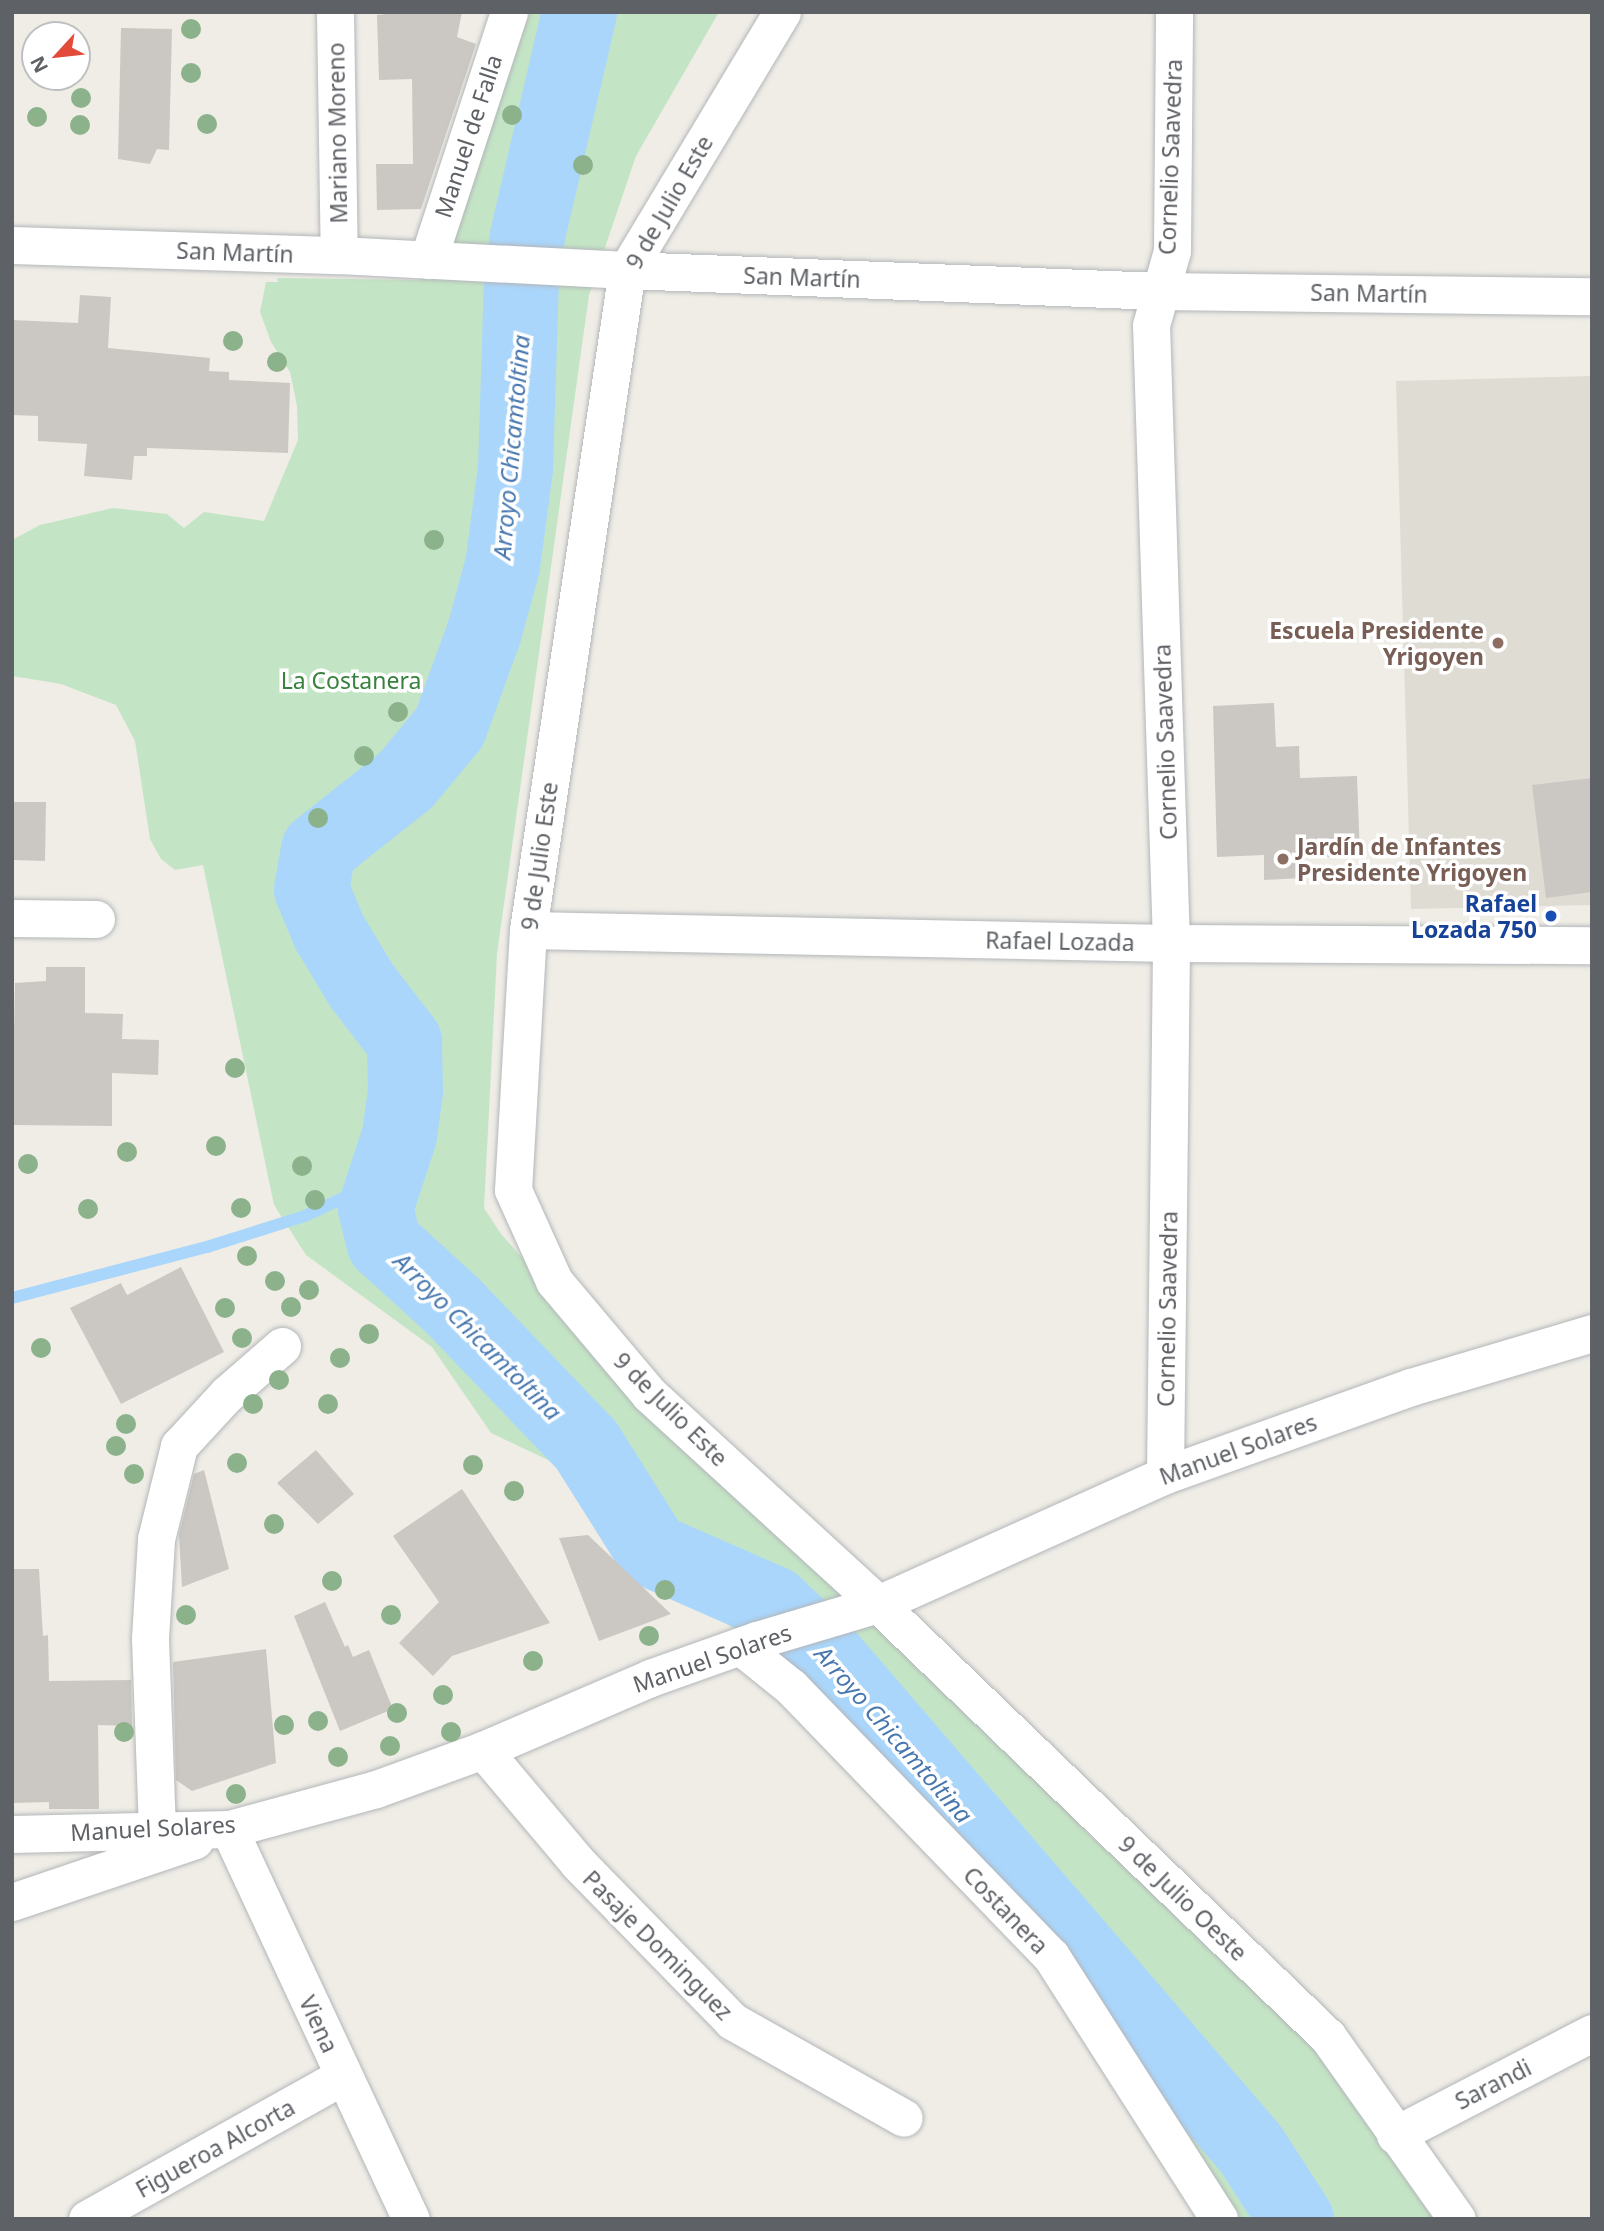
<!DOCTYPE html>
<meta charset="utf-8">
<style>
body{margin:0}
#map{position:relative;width:1604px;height:2231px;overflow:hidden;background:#efede6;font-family:"Noto Sans",sans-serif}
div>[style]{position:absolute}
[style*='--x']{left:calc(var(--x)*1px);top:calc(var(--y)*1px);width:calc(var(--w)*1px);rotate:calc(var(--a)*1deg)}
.education>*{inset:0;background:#dfdcd4}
.green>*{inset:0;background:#c4e5c5}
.stream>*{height:12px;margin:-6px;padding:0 6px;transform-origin:6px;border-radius:6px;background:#aad6fb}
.river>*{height:75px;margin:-37.5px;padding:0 37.5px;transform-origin:37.5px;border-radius:37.5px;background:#aad6fb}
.building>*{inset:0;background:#cbc8c3}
.roads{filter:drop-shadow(0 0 2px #b3b6ba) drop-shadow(0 0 2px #b3b6ba)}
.street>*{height:37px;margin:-18.5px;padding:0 18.5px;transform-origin:18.5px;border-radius:18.5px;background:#fff}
.trees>*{width:20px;height:20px;margin:-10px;border-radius:50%;background:#8bb28a}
.dots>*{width:19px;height:19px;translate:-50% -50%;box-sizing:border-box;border:4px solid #fff;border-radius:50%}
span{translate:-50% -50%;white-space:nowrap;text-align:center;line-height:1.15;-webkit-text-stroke:7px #fff;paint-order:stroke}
.street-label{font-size:23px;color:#5e6166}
.education-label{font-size:23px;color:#785e54;font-weight:700}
.right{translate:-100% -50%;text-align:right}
.left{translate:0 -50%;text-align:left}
.park-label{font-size:23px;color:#39823e}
.transit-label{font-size:23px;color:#164399;font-weight:700}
.water-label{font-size:24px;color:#4777ae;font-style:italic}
.frame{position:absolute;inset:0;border:14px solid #5e6166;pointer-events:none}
.north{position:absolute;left:21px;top:21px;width:70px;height:70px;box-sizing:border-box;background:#fff;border:2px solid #bfc0c2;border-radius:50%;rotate:243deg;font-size:19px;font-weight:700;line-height:28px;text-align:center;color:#5e6166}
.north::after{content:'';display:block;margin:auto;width:24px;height:32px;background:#e24a3a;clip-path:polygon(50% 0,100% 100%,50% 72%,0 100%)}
</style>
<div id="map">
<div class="education">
<div style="clip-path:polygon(1592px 376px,1592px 905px,1411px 909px,1396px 381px)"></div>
</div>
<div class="green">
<div style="clip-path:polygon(530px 12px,719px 12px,636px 156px,589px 295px,497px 954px,484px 1208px,501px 1234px,742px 1505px,878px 1604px,1090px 1836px,1300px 2020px,1446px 2219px,1224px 2219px,1128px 2070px,766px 1650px,645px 1569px,567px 1469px,491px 1433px,432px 1347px,306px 1255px,274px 1205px,203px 865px,175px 870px,161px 859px,150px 839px,135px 741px,116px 705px,61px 684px,12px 676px,12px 540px,40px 525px,113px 508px,167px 514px,184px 528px,204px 512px,264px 521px,298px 440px,297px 406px,290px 372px,271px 342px,260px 312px,266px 282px,278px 282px,277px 278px,419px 280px,471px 179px)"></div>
</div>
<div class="stream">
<div style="--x:12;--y:1298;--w:202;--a:-14.7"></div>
<div style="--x:207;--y:1247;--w:103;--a:-17.6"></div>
<div style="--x:305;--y:1216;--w:89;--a:-25.4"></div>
</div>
<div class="river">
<div style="--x:579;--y:12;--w:230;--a:103.1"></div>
<div style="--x:527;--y:236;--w:42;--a:98.1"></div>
<div style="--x:521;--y:278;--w:190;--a:91.8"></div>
<div style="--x:515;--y:468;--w:98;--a:97.6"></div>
<div style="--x:502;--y:565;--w:68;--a:105.3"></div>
<div style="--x:484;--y:631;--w:102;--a:110"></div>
<div style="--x:449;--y:727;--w:69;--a:129.7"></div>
<div style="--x:405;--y:780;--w:111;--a:141.6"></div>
<div style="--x:318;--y:849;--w:41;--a:99.9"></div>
<div style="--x:311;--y:889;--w:47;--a:67.3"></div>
<div style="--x:329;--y:932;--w:62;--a:58.9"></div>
<div style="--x:361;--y:985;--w:71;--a:52.5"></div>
<div style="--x:404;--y:1041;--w:50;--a:88.9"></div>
<div style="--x:405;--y:1091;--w:44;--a:97.8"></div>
<div style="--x:399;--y:1135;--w:77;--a:108.2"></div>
<div style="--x:375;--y:1208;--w:36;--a:76"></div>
<div style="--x:384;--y:1243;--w:89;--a:42.3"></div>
<div style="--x:450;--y:1303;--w:197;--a:46.2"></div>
<div style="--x:586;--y:1445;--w:124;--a:57.8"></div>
<div style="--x:652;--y:1550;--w:132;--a:23.7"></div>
<div style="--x:773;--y:1603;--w:66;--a:43.8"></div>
<div style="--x:821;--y:1649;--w:658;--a:49.31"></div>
<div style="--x:1250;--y:2148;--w:85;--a:57.1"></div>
</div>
<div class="building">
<div style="clip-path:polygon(404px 12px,462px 12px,457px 37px,476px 44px,421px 209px,377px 210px,376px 164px,413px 164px,412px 79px,379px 80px,377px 15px)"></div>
<div style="clip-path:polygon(121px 28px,172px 29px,169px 150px,157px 149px,150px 164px,118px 159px)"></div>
<div style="clip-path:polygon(80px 295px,111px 297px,108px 348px,210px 358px,209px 371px,229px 372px,229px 380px,290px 383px,288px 453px,147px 448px,147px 456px,134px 456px,132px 480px,84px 476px,87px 444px,38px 441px,38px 416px,12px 415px,12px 320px,78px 323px)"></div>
<div style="clip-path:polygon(1274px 703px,1276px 747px,1299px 746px,1300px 778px,1357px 776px,1360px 856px,1302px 858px,1302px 878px,1264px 880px,1264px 855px,1217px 857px,1213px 706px)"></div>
<div style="clip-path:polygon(1592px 778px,1592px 892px,1546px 898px,1532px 785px)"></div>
<div style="clip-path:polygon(12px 802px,46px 802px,45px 861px,12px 860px)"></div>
<div style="clip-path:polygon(46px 967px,85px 967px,85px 1013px,123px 1014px,122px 1039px,159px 1040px,158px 1075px,112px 1073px,112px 1126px,12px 1125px,15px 983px,46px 981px)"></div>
<div style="clip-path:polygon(181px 1267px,224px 1352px,121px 1404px,70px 1308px,121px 1283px,127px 1295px)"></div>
<div style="clip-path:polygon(316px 1450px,354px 1494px,318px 1524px,277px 1483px)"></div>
<div style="clip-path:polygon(204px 1470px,229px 1569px,182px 1587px,179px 1535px,194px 1474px)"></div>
<div style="clip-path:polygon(462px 1489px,550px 1623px,452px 1656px,433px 1676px,399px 1643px,439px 1602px,393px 1536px)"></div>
<div style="clip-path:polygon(588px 1535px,671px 1614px,599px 1641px,559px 1538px)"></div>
<div style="clip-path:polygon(12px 1569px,39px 1569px,43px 1636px,48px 1635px,49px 1681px,131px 1680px,132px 1726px,98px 1725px,99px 1809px,49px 1809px,49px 1802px,12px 1803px)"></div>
<div style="clip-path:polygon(325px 1602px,345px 1647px,348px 1645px,353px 1657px,369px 1650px,393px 1709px,340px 1731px,294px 1616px)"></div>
<div style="clip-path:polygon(266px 1649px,276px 1763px,192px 1791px,176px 1780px,173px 1662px)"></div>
</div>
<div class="roads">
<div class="street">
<div style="--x:335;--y:12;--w:243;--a:89.1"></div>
<div style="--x:782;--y:12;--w:301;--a:121"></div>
<div style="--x:627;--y:270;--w:667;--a:98.53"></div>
<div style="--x:528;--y:930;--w:260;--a:93.3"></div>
<div style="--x:513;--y:1190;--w:100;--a:65.7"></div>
<div style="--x:554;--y:1281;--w:148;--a:49.9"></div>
<div style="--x:649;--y:1394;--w:311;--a:42.5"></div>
<div style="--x:878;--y:1604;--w:624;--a:43.9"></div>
<div style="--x:1328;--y:2037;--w:223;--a:54.7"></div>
<div style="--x:12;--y:245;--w:327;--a:1.8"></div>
<div style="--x:339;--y:255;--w:288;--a:3"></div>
<div style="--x:627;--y:270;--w:532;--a:2.26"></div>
<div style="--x:1159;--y:291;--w:433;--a:0.7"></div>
<div style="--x:428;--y:260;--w:261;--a:-71.9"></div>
<div style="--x:12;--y:918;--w:84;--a:0.7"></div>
<div style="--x:528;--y:930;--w:643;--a:1.16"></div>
<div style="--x:1171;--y:943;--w:421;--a:0.3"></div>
<div style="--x:1165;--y:1475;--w:532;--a:-89.35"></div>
<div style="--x:1171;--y:943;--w:618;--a:-91.85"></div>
<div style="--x:1151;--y:325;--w:77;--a:-74.2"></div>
<div style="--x:1172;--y:251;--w:239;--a:-89.5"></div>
<div style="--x:740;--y:1646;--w:65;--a:38.8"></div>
<div style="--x:791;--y:1687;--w:374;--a:46"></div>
<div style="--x:1051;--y:1956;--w:312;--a:57.4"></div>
<div style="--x:483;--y:1750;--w:148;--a:49.9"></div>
<div style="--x:578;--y:1863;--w:221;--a:45.7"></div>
<div style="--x:732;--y:2021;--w:197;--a:29.4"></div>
<div style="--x:229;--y:1829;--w:430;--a:65"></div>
<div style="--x:157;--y:1830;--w:192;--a:-92.1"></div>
<div style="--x:150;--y:1638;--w:99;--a:-86.5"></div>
<div style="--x:156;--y:1539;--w:96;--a:-76.1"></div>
<div style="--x:179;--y:1446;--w:71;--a:-47.3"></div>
<div style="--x:227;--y:1394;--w:73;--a:-41.1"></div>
<div style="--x:12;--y:1834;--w:217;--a:-1.3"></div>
<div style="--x:229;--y:1829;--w:152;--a:-15.2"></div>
<div style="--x:376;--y:1789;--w:114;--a:-20"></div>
<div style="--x:483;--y:1750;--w:182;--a:-23.3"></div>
<div style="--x:650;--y:1678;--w:114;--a:-19.6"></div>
<div style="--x:757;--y:1640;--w:126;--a:-16.6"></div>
<div style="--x:878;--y:1604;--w:315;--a:-24.2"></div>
<div style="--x:1165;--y:1475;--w:261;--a:-19.7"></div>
<div style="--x:1411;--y:1387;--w:189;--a:-16.6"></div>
<div style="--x:12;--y:1902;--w:193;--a:-18.7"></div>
<div style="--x:1395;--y:2135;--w:222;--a:-27.4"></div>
<div style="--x:87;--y:2219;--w:293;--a:-29.2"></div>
</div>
</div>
<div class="trees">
<div style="left:191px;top:29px"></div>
<div style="left:191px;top:73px"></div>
<div style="left:81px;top:98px"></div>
<div style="left:512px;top:115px"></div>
<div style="left:37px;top:117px"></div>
<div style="left:207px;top:124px"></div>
<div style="left:80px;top:125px"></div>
<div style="left:583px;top:165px"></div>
<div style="left:233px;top:341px"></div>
<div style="left:277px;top:362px"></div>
<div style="left:434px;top:540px"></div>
<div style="left:398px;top:712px"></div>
<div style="left:364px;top:756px"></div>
<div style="left:318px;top:818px"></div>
<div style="left:235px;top:1068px"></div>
<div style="left:216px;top:1146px"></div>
<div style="left:127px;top:1152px"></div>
<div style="left:28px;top:1164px"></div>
<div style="left:302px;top:1166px"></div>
<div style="left:315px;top:1200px"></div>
<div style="left:241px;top:1208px"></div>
<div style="left:88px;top:1209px"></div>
<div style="left:247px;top:1256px"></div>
<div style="left:275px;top:1281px"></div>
<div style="left:309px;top:1290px"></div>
<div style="left:291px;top:1307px"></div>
<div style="left:225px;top:1308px"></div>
<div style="left:369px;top:1334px"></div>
<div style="left:242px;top:1338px"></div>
<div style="left:41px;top:1348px"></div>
<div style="left:340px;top:1358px"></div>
<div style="left:279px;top:1380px"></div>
<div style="left:253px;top:1404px"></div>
<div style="left:328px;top:1404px"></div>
<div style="left:126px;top:1424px"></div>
<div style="left:116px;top:1446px"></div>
<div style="left:237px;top:1463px"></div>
<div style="left:473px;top:1465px"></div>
<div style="left:134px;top:1474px"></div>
<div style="left:514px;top:1491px"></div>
<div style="left:274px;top:1524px"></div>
<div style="left:332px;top:1581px"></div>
<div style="left:665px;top:1590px"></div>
<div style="left:186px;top:1615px"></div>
<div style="left:391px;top:1615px"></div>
<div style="left:649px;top:1636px"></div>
<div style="left:533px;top:1661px"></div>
<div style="left:443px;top:1695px"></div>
<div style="left:397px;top:1713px"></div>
<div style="left:318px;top:1721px"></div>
<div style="left:284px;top:1725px"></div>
<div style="left:124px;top:1732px"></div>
<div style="left:451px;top:1732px"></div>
<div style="left:390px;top:1746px"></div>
<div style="left:338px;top:1757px"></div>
<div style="left:236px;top:1794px"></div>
</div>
<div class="dots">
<div style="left:1498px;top:643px;background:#8d6e63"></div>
<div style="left:1283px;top:859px;background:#8d6e63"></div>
<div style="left:1551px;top:916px;background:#1a4fb4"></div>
</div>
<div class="street-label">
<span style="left:337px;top:133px;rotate:-91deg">Mariano Moreno</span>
<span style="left:468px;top:136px;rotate:-72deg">Manuel de Falla</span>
<span style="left:1170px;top:157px;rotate:-88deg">Cornelio Saavedra</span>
<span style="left:669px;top:202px;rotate:-60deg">9 de Julio Este</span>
<span style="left:235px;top:252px;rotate:2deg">San Martín</span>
<span style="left:802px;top:277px;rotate:2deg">San Martín</span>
<span style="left:1369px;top:293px;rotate:1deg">San Martín</span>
<span style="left:1165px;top:742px;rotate:-92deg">Cornelio Saavedra</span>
<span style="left:539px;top:856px;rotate:-82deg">9 de Julio Este</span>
<span style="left:1060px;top:941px;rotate:1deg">Rafael Lozada</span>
<span style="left:1167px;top:1309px;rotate:-89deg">Cornelio Saavedra</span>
<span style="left:671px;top:1409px;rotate:45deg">9 de Julio Este</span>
<span style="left:1238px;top:1449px;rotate:-20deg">Manuel Solares</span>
<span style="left:712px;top:1658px;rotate:-19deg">Manuel Solares</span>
<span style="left:153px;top:1828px;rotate:-3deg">Manuel Solares</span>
<span style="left:1183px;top:1898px;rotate:44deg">9 de Julio Oeste</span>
<span style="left:1006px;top:1910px;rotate:46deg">Costanera</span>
<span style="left:658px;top:1945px;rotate:45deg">Pasaje Dominguez</span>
<span style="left:319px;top:2024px;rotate:65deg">Viena</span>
<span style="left:1493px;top:2084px;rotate:-27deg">Sarandi</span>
<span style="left:215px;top:2148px;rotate:-29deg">Figueroa Alcorta</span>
</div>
<div class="education-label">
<span class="right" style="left:1484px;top:643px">Escuela Presidente<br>Yrigoyen</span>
<span class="left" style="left:1297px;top:859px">Jardín de Infantes<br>Presidente Yrigoyen</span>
</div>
<div class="park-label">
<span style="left:351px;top:680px">La Costanera</span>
</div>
<div class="transit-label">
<span class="right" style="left:1537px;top:916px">Rafael<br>Lozada 750</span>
</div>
<div class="water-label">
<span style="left:511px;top:447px;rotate:-85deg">Arroyo Chicamtoltina</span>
<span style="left:478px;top:1336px;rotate:45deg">Arroyo Chicamtoltina</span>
<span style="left:894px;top:1734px;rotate:49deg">Arroyo Chicamtoltina</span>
</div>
<div class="frame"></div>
<div class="north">N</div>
</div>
